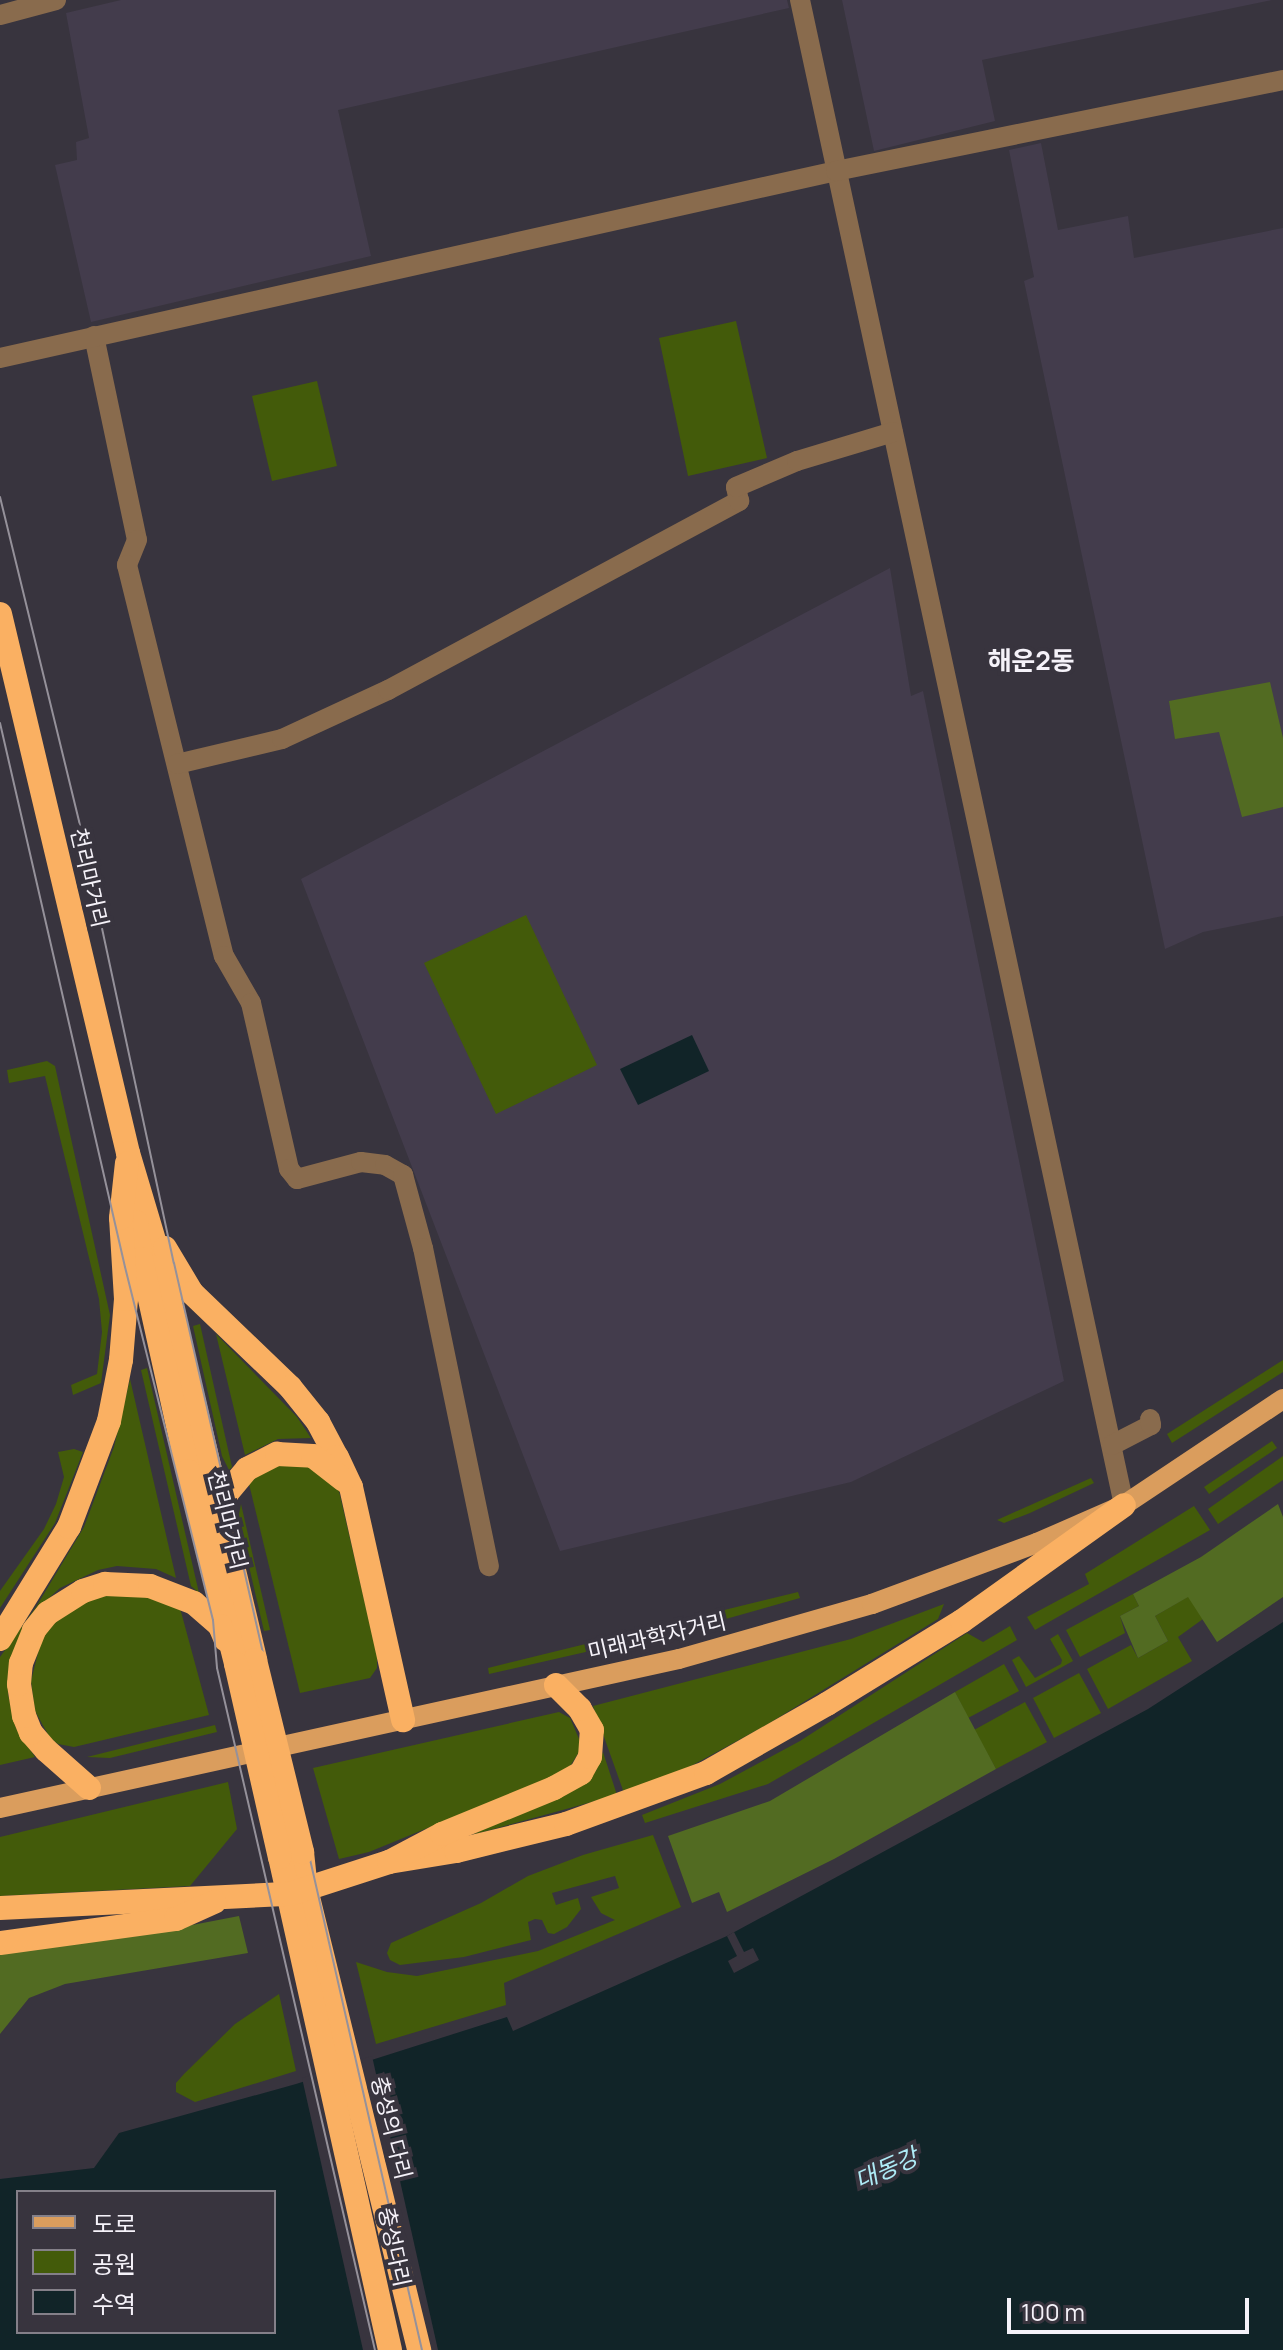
<!DOCTYPE html>
<meta charset="utf-8">
<style>
body{margin:0}
#map{position:relative;width:1283px;height:2350px;overflow:hidden;background:#38343e;font-family:Manrope,"Noto Sans KR",sans-serif}
div>[style]{position:absolute}
[style*='--x']{left:calc(var(--x)*1px);top:calc(var(--y)*1px);width:calc(var(--w)*1px);rotate:calc(var(--a)*1deg)}
.built>*{inset:0;background:#433c4c}
.green>*{inset:0;background:#435b0a}
.forest>*{inset:0;background:#526b22}
.water>*{inset:0;background:#112428}
.pier>*{inset:0;background:#38343e}
.minor>*{height:20px;margin:-10px;padding:0 10px;transform-origin:10px;border-radius:10px;background:#896b4d}
.major>*{height:20px;margin:-10px;padding:0 10px;transform-origin:10px;border-radius:10px;background:#da9d5d}
.highway>*{height:24px;margin:-12px;padding:0 12px;transform-origin:12px;border-radius:12px;background:#fab062}
.tram>*{height:2px;margin:-1px;padding:0 1px;transform-origin:1px;border-radius:1px;background:#95919a}
.highway-bridge>*{height:24px;margin:-12px;padding:0 12px;transform-origin:12px;border-radius:12px;background:#fab062}
span{translate:-50% -50%;white-space:nowrap;text-align:center;line-height:1.15;-webkit-text-stroke:8px #38343e;paint-order:stroke}
.street-label{font-size:22px;color:#f5f2f9}
.water-label{font-size:24px;color:#aeebf6;font-style:italic}
.quarter-label{font-size:26px;color:#f5f2f9;font-weight:700}
.legend{position:absolute;left:16px;top:2190px;width:260px;height:144px;box-sizing:border-box;background:#38343e;border:2px solid #848089;margin:0;padding:10px 14px;list-style:none;font-size:24px;color:#f5f2f9}
.legend li{display:flex;align-items:center;gap:16px;height:40px}
.legend b{width:40px;border:2px solid #848089}
.scale{position:absolute;left:1007px;top:2298px;width:242px;height:36px;box-sizing:border-box;border:4px solid #f5f2f9;border-top:0;padding-left:10px;font-size:24px;line-height:28px;white-space:nowrap;color:#f5f2f9;-webkit-text-stroke:6px #38343e;paint-order:stroke}
</style>
<div id="map">
<div class="built">
<div style="clip-path:polygon(121px 0,787px 0,789px 8px,338px 110px,371px 256px,91px 322px,55px 165px,77px 160px,76px 142px,89px 138px,66px 13px)"></div>
<div style="clip-path:polygon(842px 0,1272px 0,982px 60px,995px 121px,874px 151px)"></div>
<div style="clip-path:polygon(1041px 143px,1058px 230px,1128px 216px,1134px 258px,1283px 228px,1283px 916px,1203px 932px,1165px 949px,1024px 281px,1034px 277px,1009px 150px)"></div>
<div style="clip-path:polygon(890px 568px,911px 696px,923px 691px,1064px 1381px,851px 1482px,560px 1551px,301px 879px)"></div>
</div>
<div class="green">
<div style="clip-path:polygon(736px 321px,767px 458px,688px 476px,659px 338px)"></div>
<div style="clip-path:polygon(317px 381px,337px 466px,272px 481px,252px 396px)"></div>
<div style="clip-path:polygon(526px 915px,597px 1065px,496px 1114px,424px 963px)"></div>
<div style="clip-path:polygon(47px 1061px,55px 1066px,110px 1315px,101px 1383px,73px 1395px,71px 1385px,97px 1374px,102px 1332px,99px 1299px,45px 1076px,9px 1083px,7px 1070px)"></div>
<div style="clip-path:polygon(200px 1324px,232px 1467px,229px 1470px,222px 1456px,193px 1326px)"></div>
<div style="clip-path:polygon(216px 1334px,297px 1417px,311px 1438px,278px 1439px,245px 1455px)"></div>
<div style="clip-path:polygon(1283px 1360px,1283px 1372px,1172px 1443px,1167px 1434px)"></div>
<div style="clip-path:polygon(147px 1368px,199px 1593px,191px 1586px,141px 1370px)"></div>
<div style="clip-path:polygon(130px 1379px,176px 1578px,156px 1569px,117px 1566px,98px 1570px,60px 1588px,37px 1609px,11px 1657px,8px 1694px,16px 1728px,35px 1757px,0 1765px,0 1657px,36px 1607px,84px 1527px,114px 1447px)"></div>
<div style="clip-path:polygon(1272px 1441px,1277px 1448px,1209px 1494px,1204px 1487px)"></div>
<div style="clip-path:polygon(74px 1449px,83px 1452px,55px 1523px,0 1608px,0 1591px,44px 1529px,56px 1504px,64px 1477px,58px 1452px)"></div>
<div style="clip-path:polygon(1283px 1456px,1283px 1480px,1218px 1524px,1208px 1509px)"></div>
<div style="clip-path:polygon(279px 1463px,310px 1465px,338px 1487px,377px 1655px,377px 1668px,370px 1678px,300px 1693px,249px 1484px,263px 1471px)"></div>
<div style="clip-path:polygon(1091px 1478px,1094px 1483px,1030px 1513px,1004px 1523px,997px 1520px)"></div>
<div style="clip-path:polygon(241px 1504px,270px 1630px,264px 1631px,238px 1519px)"></div>
<div style="clip-path:polygon(1194px 1506px,1210px 1530px,1035px 1630px,1027px 1617px,1089px 1584px,1085px 1574px)"></div>
<div style="clip-path:polygon(132px 1589px,180px 1608px,209px 1715px,74px 1747px,58px 1744px,50px 1738px,35px 1711px,31px 1681px,42px 1637px,73px 1603px)"></div>
<div style="clip-path:polygon(798px 1592px,800px 1598px,708px 1624px,489px 1674px,488px 1668px)"></div>
<div style="clip-path:polygon(1133px 1594px,1139px 1606px,1120px 1616px,1125px 1633px,1080px 1657px,1066px 1630px)"></div>
<div style="clip-path:polygon(1189px 1596px,1203px 1619px,1178px 1637px,1192px 1661px,1108px 1709px,1087px 1669px,1131px 1645px,1138px 1658px,1168px 1641px,1155px 1616px)"></div>
<div style="clip-path:polygon(944px 1604px,938px 1619px,768px 1724px,691px 1766px,624px 1793px,593px 1706px,851px 1639px)"></div>
<div style="clip-path:polygon(1010px 1626px,1017px 1640px,768px 1784px,645px 1823px,642px 1815px,720px 1784px,800px 1741px,967px 1633px,983px 1642px)"></div>
<div style="clip-path:polygon(1058px 1634px,1073px 1661px,1026px 1687px,1012px 1660px,1019px 1656px,1035px 1678px,1061px 1664px,1062px 1660px,1050px 1639px)"></div>
<div style="clip-path:polygon(1004px 1664px,1019px 1691px,968px 1718px,955px 1692px)"></div>
<div style="clip-path:polygon(1079px 1673px,1101px 1713px,1054px 1738px,1033px 1698px)"></div>
<div style="clip-path:polygon(1025px 1702px,1047px 1742px,996px 1769px,974px 1730px)"></div>
<div style="clip-path:polygon(559px 1712px,570px 1718px,580px 1741px,579px 1752px,567px 1771px,369px 1852px,339px 1859px,313px 1768px)"></div>
<div style="clip-path:polygon(215px 1725px,217px 1732px,110px 1758px,87px 1757px)"></div>
<div style="clip-path:polygon(603px 1752px,617px 1795px,472px 1835px,596px 1771px)"></div>
<div style="clip-path:polygon(228px 1782px,237px 1829px,190px 1886px,0 1896px,0 1837px)"></div>
<div style="clip-path:polygon(653px 1835px,681px 1907px,504px 1983px,506px 2005px,376px 2044px,356px 1962px,387px 1972px,417px 1976px,538px 1951px,615px 1920px,601px 1913px,591px 1897px,619px 1888px,615px 1876px,552px 1893px,556px 1905px,578px 1898px,581px 1909px,567px 1927px,554px 1934px,548px 1933px,542px 1920px,535px 1919px,528px 1922px,531px 1940px,464px 1957px,400px 1965px,390px 1960px,387px 1953px,391px 1943px,481px 1903px,528px 1876px,583px 1855px)"></div>
<div style="clip-path:polygon(279px 1994px,296px 2071px,195px 2102px,176px 2092px,176px 2083px,184px 2074px,235px 2024px)"></div>
</div>
<div class="forest">
<div style="clip-path:polygon(1270px 682px,1283px 738px,1283px 807px,1242px 817px,1219px 732px,1175px 739px,1169px 701px)"></div>
<div style="clip-path:polygon(1278px 1504px,1283px 1517px,1283px 1597px,1217px 1642px,1188px 1597px,1155px 1616px,1168px 1641px,1138px 1658px,1120px 1616px,1139px 1606px,1133px 1594px,1201px 1557px)"></div>
<div style="clip-path:polygon(955px 1692px,996px 1769px,834px 1859px,727px 1912px,719px 1892px,692px 1903px,668px 1836px,770px 1801px)"></div>
<div style="clip-path:polygon(239px 1916px,248px 1953px,65px 1984px,29px 1998px,0 2034px,0 1952px,135px 1936px)"></div>
</div>
<div class="water">
<div style="clip-path:polygon(692px 1035px,709px 1071px,638px 1105px,620px 1069px)"></div>
<div style="clip-path:polygon(evenodd,1283px 1622px,1283px 2350px,0 2350px,0 2179px,94px 2168px,119px 2133px,296px 2084px,507px 2017px,513px 2031px,727px 1936px,1148px 1709px,1283px 1622px,18px 2192px,274px 2192px,274px 2332px,18px 2332px,18px 2192px)"></div>
</div>
<div class="pier">
<div style="clip-path:polygon(734px 1932px,744px 1952px,753px 1948px,759px 1960px,734px 1973px,728px 1961px,737px 1956px,727px 1936px)"></div>
<div style="clip-path:polygon(372px 2056px,438px 2350px,363px 2350px,302px 2078px)"></div>
</div>
<div class="minor">
<div style="--x:800;--y:0;--w:1539;--a:77.85"></div>
<div style="--x:0;--y:15;--w:58;--a:-15"></div>
<div style="--x:94;--y:336;--w:208;--a:78.1"></div>
<div style="--x:137;--y:540;--w:27;--a:112"></div>
<div style="--x:127;--y:565;--w:403;--a:76.1"></div>
<div style="--x:224;--y:956;--w:54;--a:60.1"></div>
<div style="--x:251;--y:1003;--w:170;--a:77.1"></div>
<div style="--x:289;--y:1169;--w:13;--a:51"></div>
<div style="--x:297;--y:1179;--w:66;--a:-14.9"></div>
<div style="--x:361;--y:1162;--w:24;--a:7"></div>
<div style="--x:385;--y:1165;--w:21;--a:29"></div>
<div style="--x:403;--y:1175;--w:76;--a:74.7"></div>
<div style="--x:423;--y:1248;--w:325;--a:78.3"></div>
<div style="--x:0;--y:358;--w:857;--a:-12.61"></div>
<div style="--x:836;--y:171;--w:456;--a:-11.5"></div>
<div style="--x:177;--y:764;--w:108;--a:-13.4"></div>
<div style="--x:282;--y:739;--w:117;--a:-24.8"></div>
<div style="--x:388;--y:690;--w:399;--a:-28.3"></div>
<div style="--x:739;--y:501;--w:14;--a:-102"></div>
<div style="--x:736;--y:487;--w:66;--a:-23.1"></div>
<div style="--x:797;--y:461;--w:100;--a:-16.8"></div>
<div style="--x:1112;--y:1445;--w:44;--a:-27.1"></div>
<div style="--x:1151;--y:1425;--w:6;--a:-99"></div>
</div>
<div class="major">
<div style="--x:0;--y:1808;--w:695;--a:-12.38"></div>
<div style="--x:679;--y:1659;--w:201;--a:-15.9"></div>
<div style="--x:872;--y:1604;--w:176;--a:-20.3"></div>
<div style="--x:1037;--y:1543;--w:95;--a:-23.6"></div>
<div style="--x:1124;--y:1505;--w:191;--a:-33.7"></div>
</div>
<div class="highway">
<div style="--x:0;--y:614;--w:554;--a:76.64"></div>
<div style="--x:128;--y:1153;--w:116;--a:73.4"></div>
<div style="--x:161;--y:1264;--w:407;--a:76.6"></div>
<div style="--x:136;--y:1222;--w:37;--a:82"></div>
<div style="--x:141;--y:1259;--w:217;--a:77.5"></div>
<div style="--x:188;--y:1471;--w:199;--a:76"></div>
<div style="--x:165;--y:1248;--w:52;--a:59"></div>
<div style="--x:192;--y:1293;--w:136;--a:43.8"></div>
<div style="--x:290;--y:1387;--w:45;--a:51.3"></div>
<div style="--x:318;--y:1422;--w:40;--a:62"></div>
<div style="--x:337;--y:1457;--w:33;--a:65"></div>
<div style="--x:351;--y:1487;--w:239;--a:77.4"></div>
<div style="--x:220;--y:1509;--w:17;--a:-66"></div>
<div style="--x:227;--y:1493;--w:31;--a:-50"></div>
<div style="--x:247;--y:1469;--w:34;--a:-27"></div>
<div style="--x:277;--y:1454;--w:36;--a:3"></div>
<div style="--x:313;--y:1456;--w:39;--a:38"></div>
<div style="--x:0;--y:1639;--w:132;--a:-58.4"></div>
<div style="--x:69;--y:1527;--w:113;--a:-69.3"></div>
<div style="--x:109;--y:1421;--w:62;--a:-78.9"></div>
<div style="--x:121;--y:1360;--w:61;--a:-85.3"></div>
<div style="--x:126;--y:1299;--w:81;--a:-93.5"></div>
<div style="--x:121;--y:1218;--w:55;--a:-83.8"></div>
<div style="--x:89;--y:1788;--w:57;--a:-138.5"></div>
<div style="--x:46;--y:1750;--w:23;--a:-131"></div>
<div style="--x:31;--y:1733;--w:18;--a:-112"></div>
<div style="--x:24;--y:1716;--w:32;--a:-99"></div>
<div style="--x:19;--y:1684;--w:21;--a:-85"></div>
<div style="--x:21;--y:1663;--w:35;--a:-68"></div>
<div style="--x:34;--y:1630;--w:22;--a:-51"></div>
<div style="--x:48;--y:1613;--w:41;--a:-32.2"></div>
<div style="--x:83;--y:1591;--w:23;--a:-18"></div>
<div style="--x:105;--y:1584;--w:45;--a:2.5"></div>
<div style="--x:150;--y:1586;--w:47;--a:21.1"></div>
<div style="--x:194;--y:1603;--w:35;--a:41"></div>
<div style="--x:220;--y:1626;--w:15;--a:67"></div>
<div style="--x:302;--y:1852;--w:37;--a:84"></div>
<div style="--x:306;--y:1889;--w:475;--a:76.2"></div>
<div style="--x:280;--y:1857;--w:505;--a:77.42"></div>
<div style="--x:389;--y:1862;--w:68;--a:-9.3"></div>
<div style="--x:456;--y:1851;--w:113;--a:-13.8"></div>
<div style="--x:566;--y:1824;--w:149;--a:-20"></div>
<div style="--x:706;--y:1773;--w:139;--a:-29.7"></div>
<div style="--x:827;--y:1704;--w:158;--a:-31.6"></div>
<div style="--x:962;--y:1621;--w:199;--a:-35.6"></div>
<div style="--x:0;--y:1908;--w:290;--a:-2.8"></div>
<div style="--x:290;--y:1894;--w:104;--a:-17.9"></div>
<div style="--x:389;--y:1862;--w:60;--a:-27.8"></div>
<div style="--x:442;--y:1834;--w:121;--a:-22.3"></div>
<div style="--x:554;--y:1788;--w:31;--a:-29"></div>
<div style="--x:581;--y:1773;--w:18;--a:-61"></div>
<div style="--x:590;--y:1757;--w:27;--a:-86"></div>
<div style="--x:592;--y:1730;--w:24;--a:-120"></div>
<div style="--x:580;--y:1709;--w:34;--a:-135"></div>
<div style="--x:0;--y:1943;--w:178;--a:-7.8"></div>
<div style="--x:176;--y:1919;--w:42;--a:-24.1"></div>
</div>
<div class="tram">
<div style="--x:0;--y:497;--w:333;--a:76.3"></div>
<div style="--x:79;--y:821;--w:452;--a:77.9"></div>
<div style="--x:174;--y:1263;--w:1115;--a:77.15"></div>
<div style="--x:0;--y:723;--w:558;--a:77.06"></div>
<div style="--x:125;--y:1267;--w:364;--a:76"></div>
<div style="--x:213;--y:1620;--w:48;--a:85.2"></div>
<div style="--x:217;--y:1668;--w:700;--a:76.96"></div>
</div>
<div class="highway-bridge">
<div style="--x:255;--y:1660;--w:198;--a:76.2"></div>
<div style="--x:236;--y:1664;--w:198;--a:77.2"></div>
</div>
<div class="street-label">
<span style="left:89px;top:878px;rotate:77deg">천리마거리</span>
<span style="left:227px;top:1520px;rotate:76deg">천리마거리</span>
<span style="left:657px;top:1637px;rotate:-13deg">미래과학자거리</span>
<span style="left:391px;top:2128px;rotate:76deg">충성의 다리</span>
<span style="left:394px;top:2247px;rotate:78deg">충성다리</span>
</div>
<div class="water-label">
<span style="left:886px;top:2168px;rotate:-24deg">대동강</span>
</div>
<div class="quarter-label">
<span style="left:1031px;top:661px">해운2동</span>
</div>
<ul class="legend">
<li><b style="height:10px;background:#da9d5d"></b>도로</li>
<li><b style="height:22px;background:#435b0a"></b>공원</li>
<li><b style="height:22px;background:#112428"></b>수역</li>
</ul>
<div class="scale">100 m</div>
</div>
